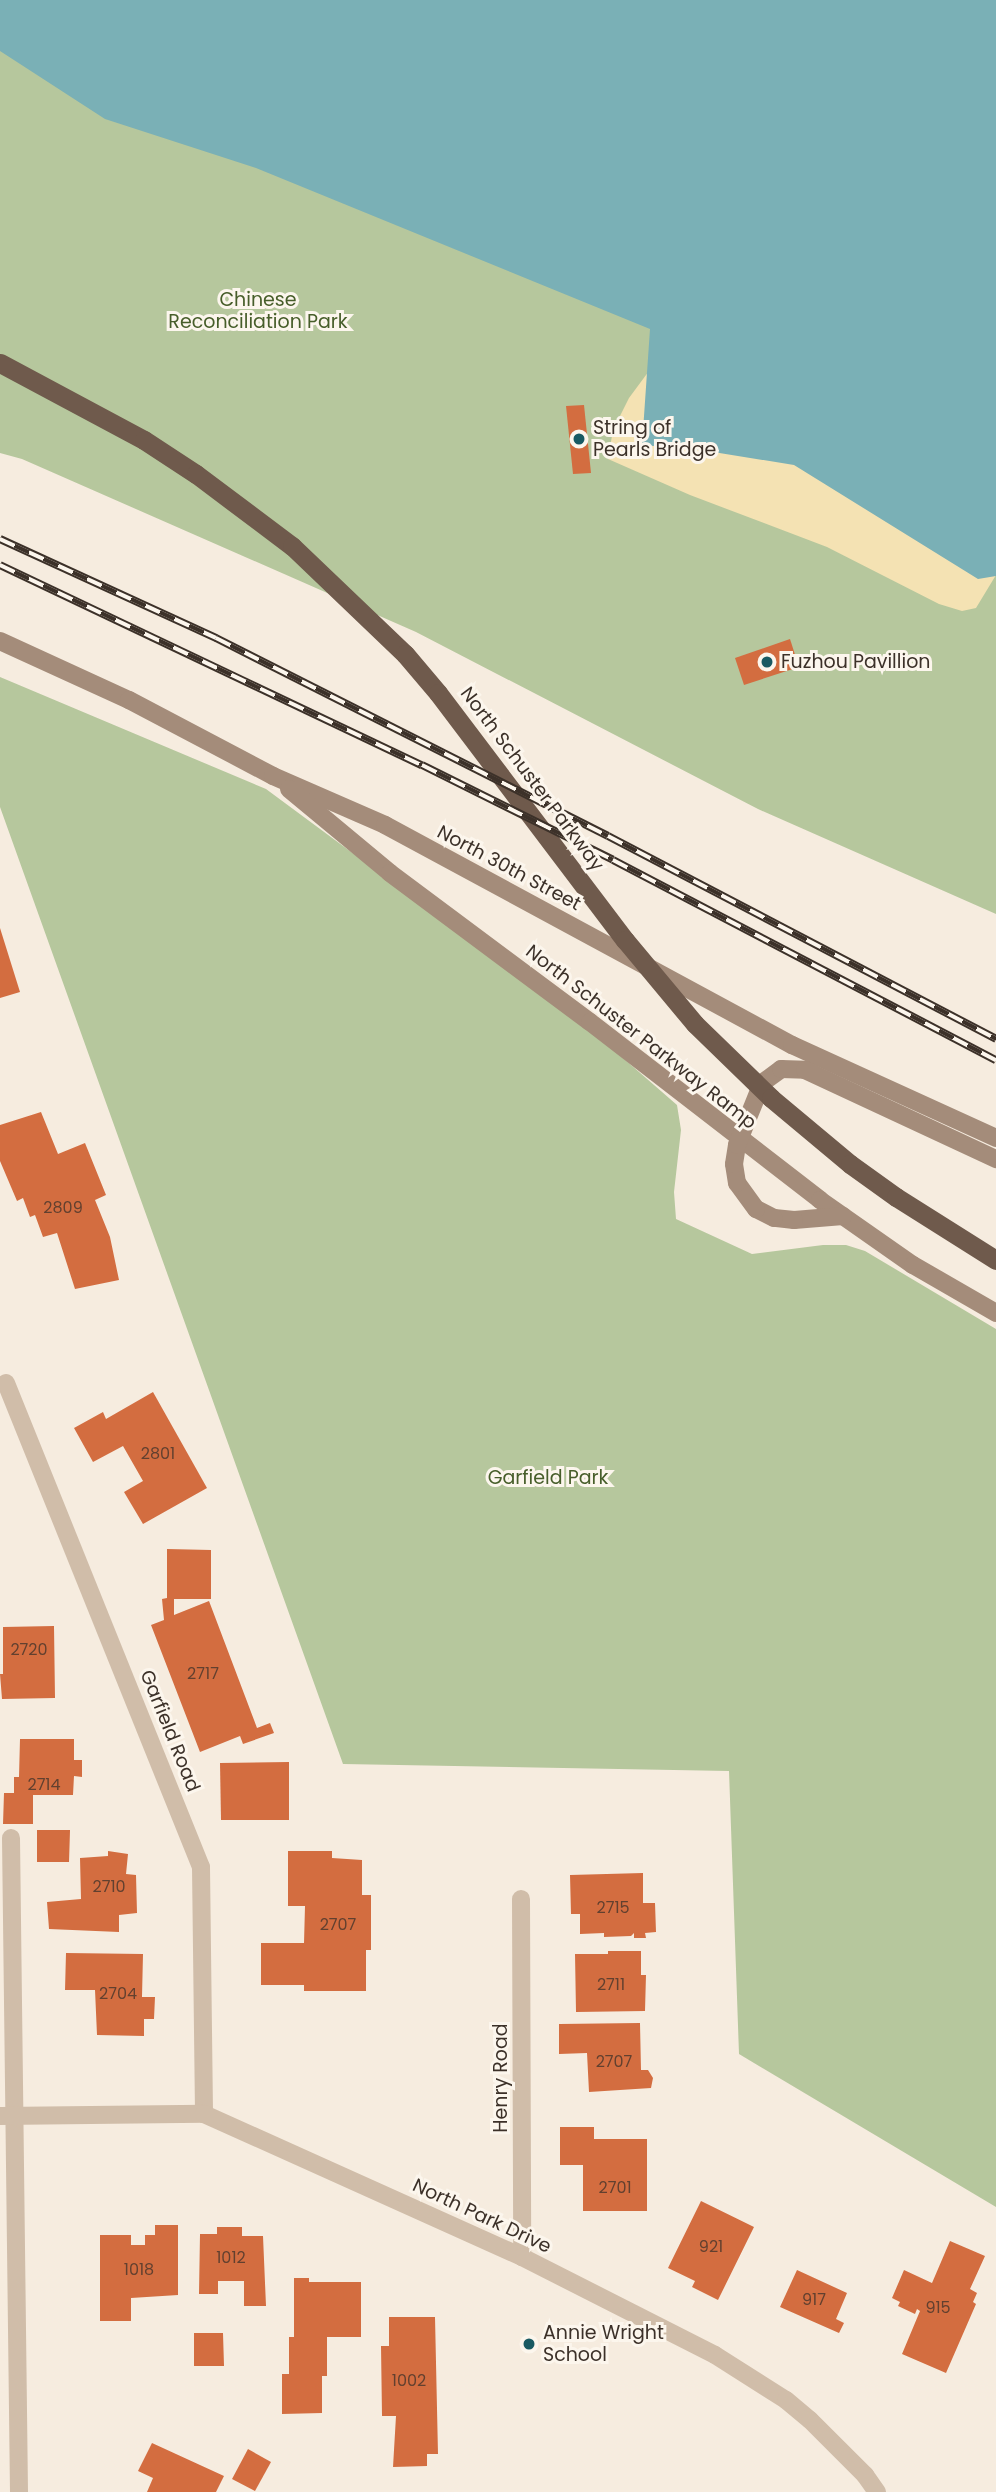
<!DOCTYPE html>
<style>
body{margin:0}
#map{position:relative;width:996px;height:2492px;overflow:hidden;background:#f6ecdf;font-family:Poppins,sans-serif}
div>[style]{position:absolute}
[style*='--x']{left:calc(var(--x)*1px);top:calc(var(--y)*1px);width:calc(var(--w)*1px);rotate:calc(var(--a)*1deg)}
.green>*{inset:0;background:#b6c79d}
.sand>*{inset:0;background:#f4e2b3}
.water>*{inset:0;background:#7ab0b6}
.building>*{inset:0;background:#d36d40}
.minor>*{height:18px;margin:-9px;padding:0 9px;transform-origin:9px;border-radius:9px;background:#d0bda9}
.secondary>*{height:18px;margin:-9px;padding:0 9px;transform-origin:9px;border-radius:9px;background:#a48c7a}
.trunk>*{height:19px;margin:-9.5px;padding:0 9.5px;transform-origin:9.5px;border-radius:9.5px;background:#6f5a4c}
.rail>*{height:8px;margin-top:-4px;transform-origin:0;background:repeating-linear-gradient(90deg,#fcf6ed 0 16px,#3c3129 0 32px);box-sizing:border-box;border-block:2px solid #3c3129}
.dots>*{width:19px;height:19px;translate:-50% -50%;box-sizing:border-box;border:4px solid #fcf6ed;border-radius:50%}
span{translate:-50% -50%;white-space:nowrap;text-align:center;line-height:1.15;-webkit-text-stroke:6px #fcf6ed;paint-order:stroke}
.number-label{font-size:16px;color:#62402f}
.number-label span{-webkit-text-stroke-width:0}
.park-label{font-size:19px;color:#475e2a}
.poi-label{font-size:19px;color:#3c3129}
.left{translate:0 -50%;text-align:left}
.street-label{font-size:19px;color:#3c3129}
</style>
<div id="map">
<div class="green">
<div style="clip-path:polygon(0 0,996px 473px,996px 914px,758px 809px,416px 632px,22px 459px,0 453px)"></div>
<div style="clip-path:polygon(0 677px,266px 789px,585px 1025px,677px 1105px,681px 1130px,674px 1192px,676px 1219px,752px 1254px,823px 1245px,846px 1245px,865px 1251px,996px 1329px,996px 2207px,739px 2054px,729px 1771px,343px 1764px,0 807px)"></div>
</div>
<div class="sand">
<div style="clip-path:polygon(683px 325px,996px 575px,976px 608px,962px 611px,939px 604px,827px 547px,690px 495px,608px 459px,613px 430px,629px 398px)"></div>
</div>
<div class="water">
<div style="clip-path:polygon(0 0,996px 0,996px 576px,978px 579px,794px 465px,701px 450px,642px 445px,650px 329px,256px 168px,105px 119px,0 51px)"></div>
</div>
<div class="building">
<div style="clip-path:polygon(584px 405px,591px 473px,573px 474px,566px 406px)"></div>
<div style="clip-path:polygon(790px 639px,799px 667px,744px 685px,735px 658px)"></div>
<div style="clip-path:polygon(0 928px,20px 992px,0 998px)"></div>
<div style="clip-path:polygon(41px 1112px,58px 1154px,85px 1143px,106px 1195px,95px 1200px,110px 1237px,119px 1280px,75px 1289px,57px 1233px,43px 1237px,35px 1215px,30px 1217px,23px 1198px,17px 1201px,0 1161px,0 1125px)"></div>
<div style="clip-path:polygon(153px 1392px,207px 1488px,143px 1524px,124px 1492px,143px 1481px,123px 1446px,93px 1462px,74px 1428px,103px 1412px,106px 1419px)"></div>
<div style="clip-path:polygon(167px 1549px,211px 1550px,211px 1599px,174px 1599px,174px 1615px,209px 1601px,257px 1728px,270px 1723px,274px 1733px,243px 1744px,240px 1736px,200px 1752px,151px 1625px,164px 1620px,162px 1599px,167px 1598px)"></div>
<div style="clip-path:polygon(54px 1626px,55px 1698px,2px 1699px,0 1674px,3px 1674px,3px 1627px)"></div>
<div style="clip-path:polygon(20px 1739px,74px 1739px,74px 1760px,82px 1760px,82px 1777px,74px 1776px,73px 1795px,33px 1795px,33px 1824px,3px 1824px,4px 1793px,14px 1793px,14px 1777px,19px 1777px)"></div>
<div style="clip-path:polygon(289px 1762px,289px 1820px,221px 1820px,220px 1763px)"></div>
<div style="clip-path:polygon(37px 1830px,70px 1830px,69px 1862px,37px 1862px)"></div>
<div style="clip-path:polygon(108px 1851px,128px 1854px,126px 1874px,136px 1875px,137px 1913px,119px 1915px,119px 1932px,49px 1929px,47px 1902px,81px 1899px,80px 1858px,108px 1856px)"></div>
<div style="clip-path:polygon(288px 1851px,332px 1851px,332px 1858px,362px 1860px,362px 1895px,371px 1895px,371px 1950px,366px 1950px,366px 1991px,304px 1991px,304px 1985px,261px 1985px,261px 1943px,304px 1943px,305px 1906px,288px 1906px)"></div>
<div style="clip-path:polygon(643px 1873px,643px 1903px,655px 1903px,656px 1932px,645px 1933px,646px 1938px,634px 1938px,634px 1933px,631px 1936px,604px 1937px,604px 1933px,580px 1934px,580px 1914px,571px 1914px,570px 1875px)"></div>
<div style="clip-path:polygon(608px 1951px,641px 1951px,641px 1975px,646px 1975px,645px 2011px,576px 2012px,575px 1954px,608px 1954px)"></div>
<div style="clip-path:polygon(66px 1953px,143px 1954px,142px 1997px,155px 1997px,154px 2019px,144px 2019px,144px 2036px,97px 2035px,95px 1990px,65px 1990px)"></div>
<div style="clip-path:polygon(640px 2023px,641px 2070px,648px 2070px,653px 2078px,651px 2088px,589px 2092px,587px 2053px,559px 2054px,559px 2024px)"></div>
<div style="clip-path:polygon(560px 2127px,594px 2127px,594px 2139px,647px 2139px,647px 2211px,583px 2211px,583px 2165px,560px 2165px)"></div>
<div style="clip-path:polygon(701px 2201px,754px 2227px,718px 2300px,692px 2287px,695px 2281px,668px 2268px)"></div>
<div style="clip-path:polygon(155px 2225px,178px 2225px,178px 2295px,131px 2298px,131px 2321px,100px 2321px,100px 2235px,131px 2235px,131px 2245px,145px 2245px,145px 2235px,155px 2235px)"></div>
<div style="clip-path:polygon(217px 2227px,242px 2227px,242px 2236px,263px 2236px,266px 2306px,244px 2306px,244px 2281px,218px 2281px,218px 2294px,199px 2294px,200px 2234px,217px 2234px)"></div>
<div style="clip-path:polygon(950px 2241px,985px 2256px,970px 2289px,977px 2293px,973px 2302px,976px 2304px,946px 2373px,902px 2354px,920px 2311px,917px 2309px,915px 2314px,898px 2306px,900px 2302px,892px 2298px,904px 2270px,932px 2283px)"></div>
<div style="clip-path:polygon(797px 2270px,847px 2293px,836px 2319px,844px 2323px,839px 2333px,780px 2307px)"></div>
<div style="clip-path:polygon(294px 2278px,309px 2278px,309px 2282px,361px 2282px,361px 2337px,327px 2337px,327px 2376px,322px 2376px,322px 2413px,282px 2414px,282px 2374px,289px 2374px,289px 2337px,294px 2337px)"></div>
<div style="clip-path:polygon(389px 2317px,435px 2317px,438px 2454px,427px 2454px,427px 2466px,393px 2467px,396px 2416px,382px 2416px,381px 2346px,389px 2346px)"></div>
<div style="clip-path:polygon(194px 2333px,223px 2333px,224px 2366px,194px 2366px)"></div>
<div style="clip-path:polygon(152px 2443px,224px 2476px,216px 2492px,147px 2492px,153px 2478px,138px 2471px)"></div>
<div style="clip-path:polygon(248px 2449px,271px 2462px,255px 2491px,232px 2479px)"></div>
</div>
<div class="minor">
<div style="--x:6;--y:1383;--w:522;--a:68.06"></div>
<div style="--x:201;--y:1867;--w:247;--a:89.3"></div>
<div style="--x:11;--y:1838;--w:654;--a:89.3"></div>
<div style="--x:521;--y:1899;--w:358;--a:89.8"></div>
<div style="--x:0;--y:2116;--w:204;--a:-0.6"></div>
<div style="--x:204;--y:2114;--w:349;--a:24.2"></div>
<div style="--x:522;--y:2257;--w:216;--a:26.9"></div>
<div style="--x:715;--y:2355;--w:84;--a:32.4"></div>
<div style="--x:786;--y:2400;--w:31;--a:40"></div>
<div style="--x:810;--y:2420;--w:78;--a:45"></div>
<div style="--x:865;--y:2475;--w:21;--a:55"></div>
</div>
<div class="secondary">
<div style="--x:0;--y:641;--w:142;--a:24.6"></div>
<div style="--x:129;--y:700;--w:163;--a:27.8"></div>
<div style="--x:273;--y:776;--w:122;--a:23.6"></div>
<div style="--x:385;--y:825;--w:463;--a:28.4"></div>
<div style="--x:792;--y:1045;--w:224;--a:24.5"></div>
<div style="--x:289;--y:789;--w:131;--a:39.7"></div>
<div style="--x:390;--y:873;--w:249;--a:36.7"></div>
<div style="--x:590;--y:1022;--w:291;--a:37.7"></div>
<div style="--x:820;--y:1200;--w:113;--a:35"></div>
<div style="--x:913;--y:1265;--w:96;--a:30"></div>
<div style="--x:843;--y:1216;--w:49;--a:175.3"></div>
<div style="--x:794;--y:1220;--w:20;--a:-174"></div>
<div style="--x:774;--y:1218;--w:20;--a:-153"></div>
<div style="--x:756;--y:1209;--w:32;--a:-126"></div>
<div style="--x:737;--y:1183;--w:19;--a:-99"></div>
<div style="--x:734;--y:1164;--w:19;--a:-81"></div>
<div style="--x:737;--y:1145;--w:67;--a:-68"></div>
<div style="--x:762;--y:1083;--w:24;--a:-36"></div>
<div style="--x:781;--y:1069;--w:24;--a:2"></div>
<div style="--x:805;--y:1070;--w:211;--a:25"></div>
</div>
<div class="trunk">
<div style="--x:0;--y:363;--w:163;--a:28.1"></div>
<div style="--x:144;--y:440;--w:62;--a:33.2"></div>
<div style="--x:196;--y:474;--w:120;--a:36.9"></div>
<div style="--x:292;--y:546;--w:156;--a:43.7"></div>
<div style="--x:405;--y:654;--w:51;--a:49.8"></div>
<div style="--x:438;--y:693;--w:310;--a:52.9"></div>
<div style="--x:625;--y:940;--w:109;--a:50.2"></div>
<div style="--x:695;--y:1024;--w:106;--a:44.2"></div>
<div style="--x:771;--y:1098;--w:103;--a:39.9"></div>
<div style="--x:850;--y:1164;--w:57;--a:35.7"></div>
<div style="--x:896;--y:1197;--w:118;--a:32.2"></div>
</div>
<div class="rail">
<div style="--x:0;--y:539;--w:238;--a:24.6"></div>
<div style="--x:216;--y:638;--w:439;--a:26.8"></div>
<div style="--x:608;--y:836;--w:438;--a:27.6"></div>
<div style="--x:0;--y:565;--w:467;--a:25.4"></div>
<div style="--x:422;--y:765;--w:213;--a:26.4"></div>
<div style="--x:613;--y:860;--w:432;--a:27.6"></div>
</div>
<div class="dots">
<div style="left:579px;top:439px;background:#195a63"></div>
<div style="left:767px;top:662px;background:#195a63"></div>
<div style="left:529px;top:2344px;background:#195a63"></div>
</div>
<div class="number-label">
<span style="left:63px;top:1208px">2809</span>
<span style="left:158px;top:1454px">2801</span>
<span style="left:29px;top:1650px">2720</span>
<span style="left:203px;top:1674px">2717</span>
<span style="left:44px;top:1785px">2714</span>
<span style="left:109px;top:1887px">2710</span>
<span style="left:613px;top:1908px">2715</span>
<span style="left:338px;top:1925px">2707</span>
<span style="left:611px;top:1985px">2711</span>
<span style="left:118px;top:1994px">2704</span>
<span style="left:614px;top:2062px">2707</span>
<span style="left:615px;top:2188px">2701</span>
<span style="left:711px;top:2247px">921</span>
<span style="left:231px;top:2258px">1012</span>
<span style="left:139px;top:2270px">1018</span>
<span style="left:814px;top:2300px">917</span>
<span style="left:938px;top:2308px">915</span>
<span style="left:409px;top:2381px">1002</span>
</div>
<div class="park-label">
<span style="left:258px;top:311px">Chinese<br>Reconciliation Park</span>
<span style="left:548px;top:1478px">Garfield Park</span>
</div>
<div class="poi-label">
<span class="left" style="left:593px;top:439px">String of<br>Pearls Bridge</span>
<span class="left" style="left:781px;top:662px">Fuzhou Pavillion</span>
<span class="left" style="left:543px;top:2344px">Annie Wright<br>School</span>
</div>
<div class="street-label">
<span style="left:532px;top:779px;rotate:53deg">North Schuster Parkway</span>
<span style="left:509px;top:868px;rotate:28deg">North 30th Street</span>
<span style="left:641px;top:1037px;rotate:38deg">North Schuster Parkway Ramp</span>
<span style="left:170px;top:1731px;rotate:68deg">Garfield Road</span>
<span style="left:501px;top:2078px;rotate:-90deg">Henry Road</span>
<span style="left:482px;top:2216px;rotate:25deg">North Park Drive</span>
</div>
</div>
